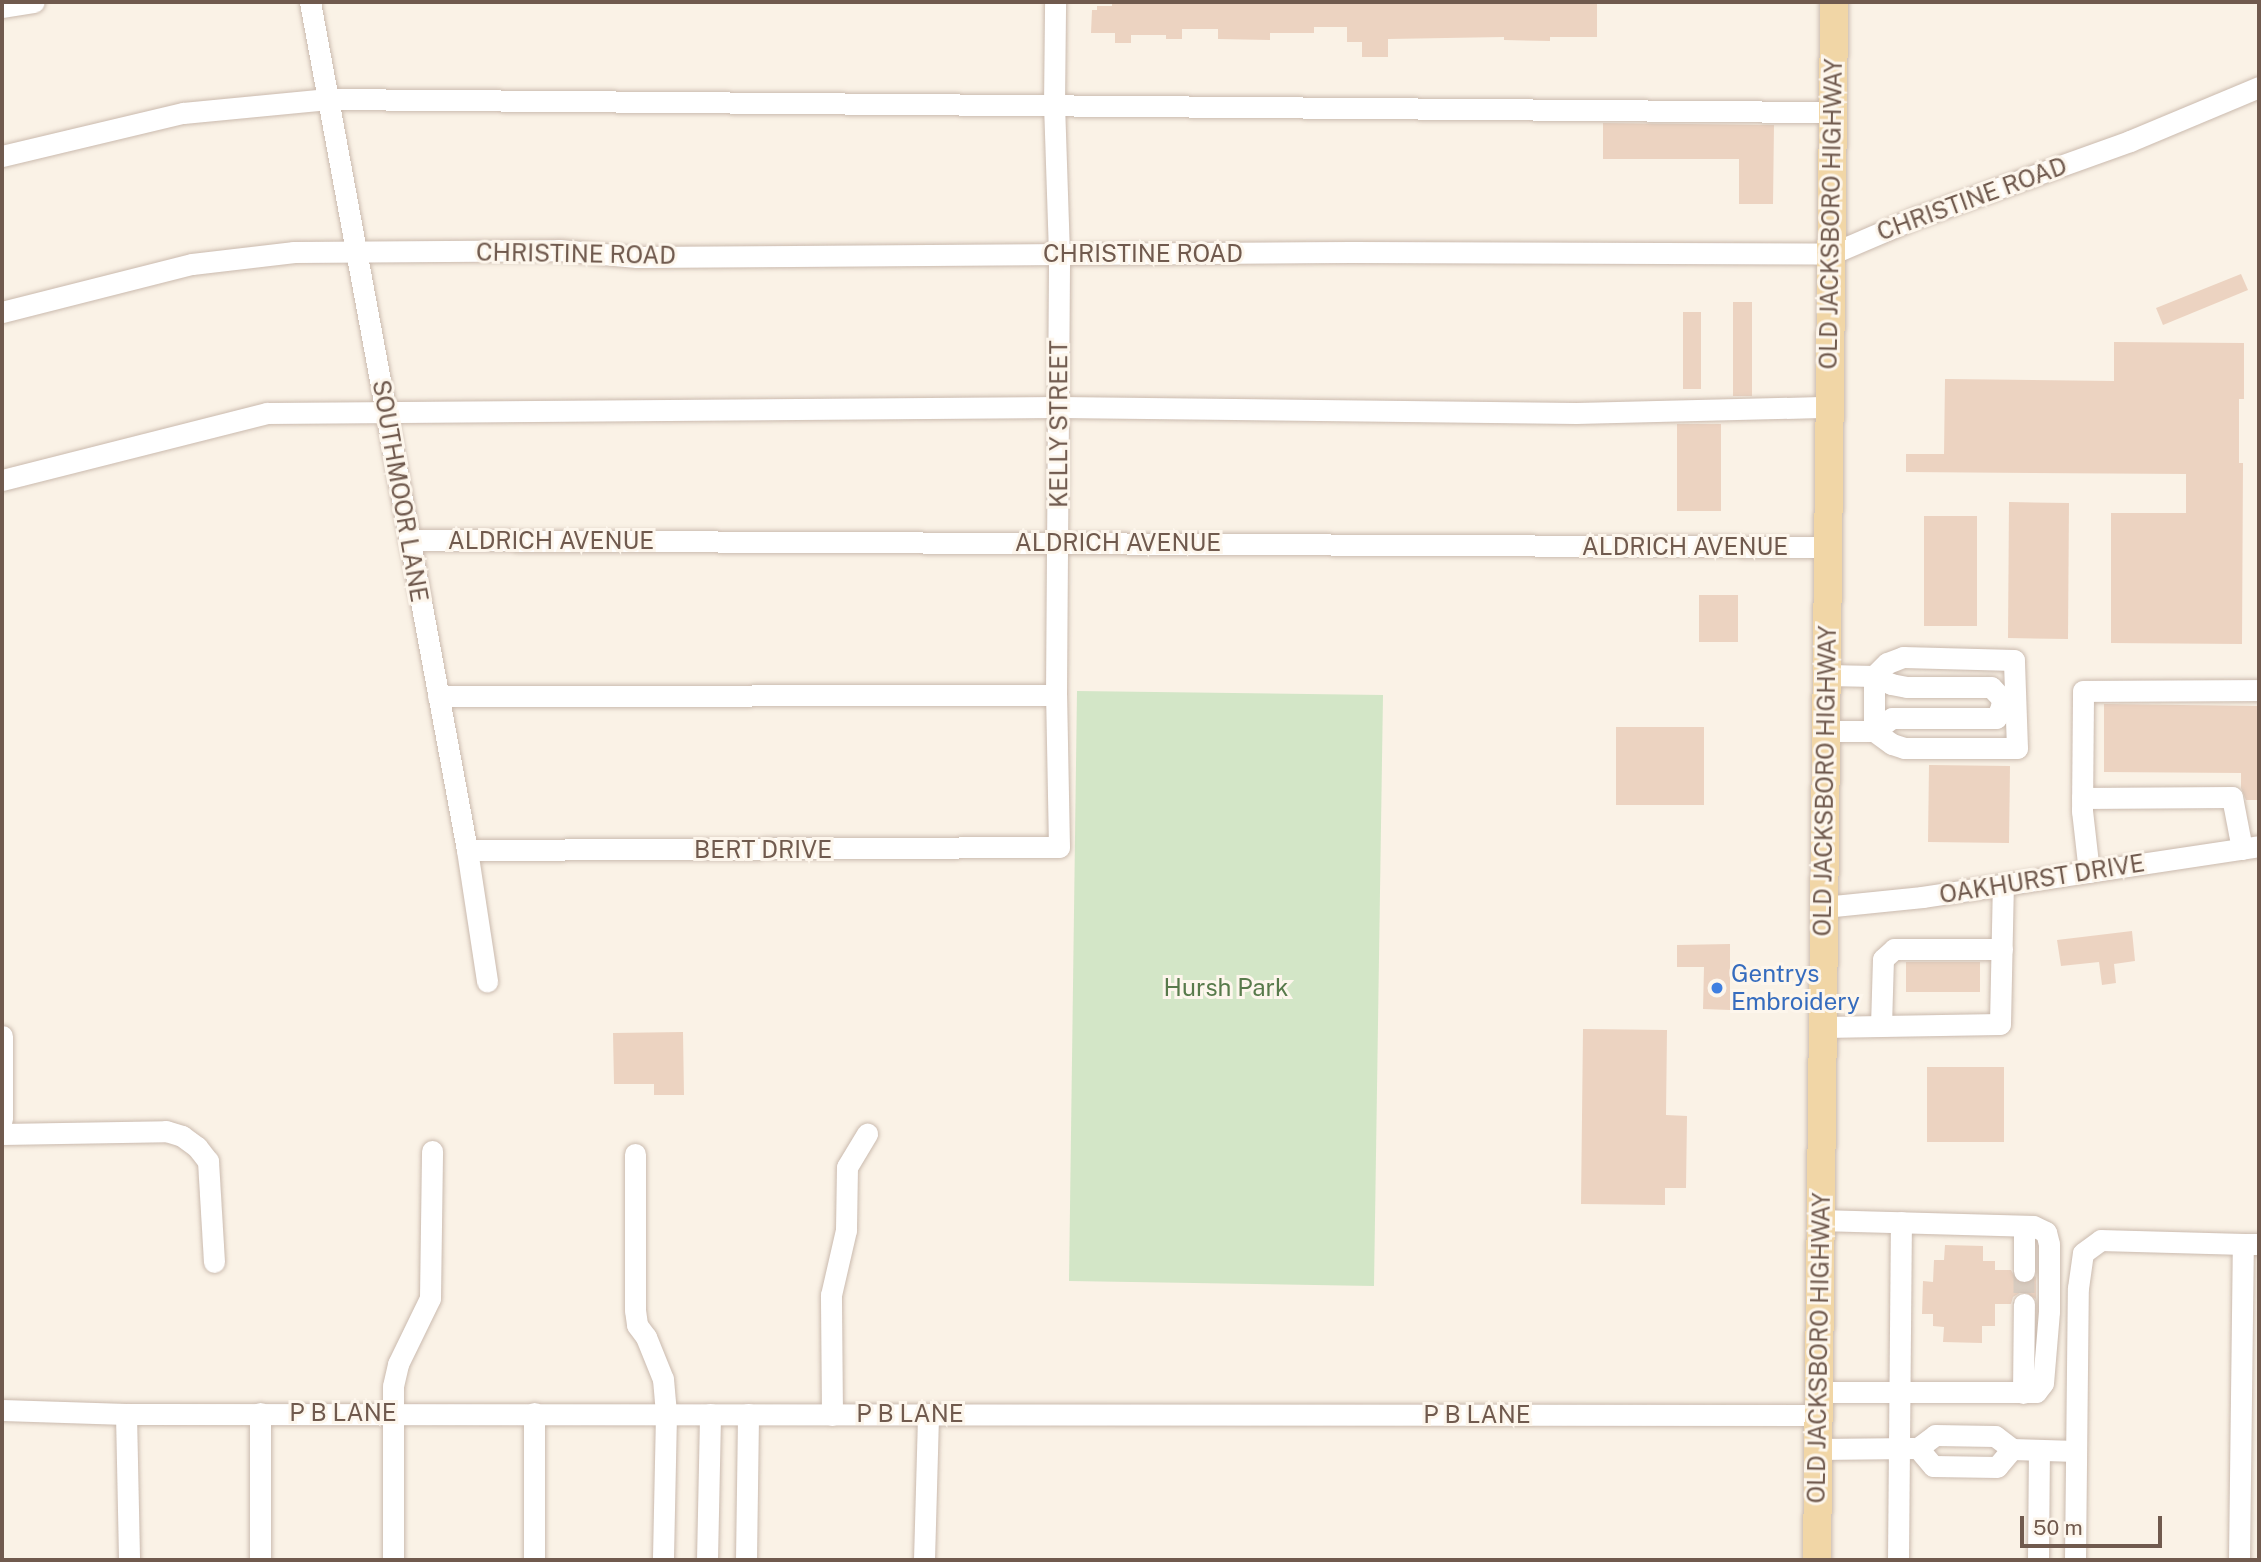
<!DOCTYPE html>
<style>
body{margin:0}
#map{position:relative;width:2261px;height:1562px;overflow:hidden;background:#faf2e6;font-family:"Public Sans",sans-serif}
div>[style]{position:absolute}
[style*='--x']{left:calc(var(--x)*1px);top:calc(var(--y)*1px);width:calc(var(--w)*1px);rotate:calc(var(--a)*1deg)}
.green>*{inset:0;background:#d3e6c7}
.building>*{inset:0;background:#ecd3c1}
.minor-tunnel>*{height:21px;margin-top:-10.5px;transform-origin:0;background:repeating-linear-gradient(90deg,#d8ccc0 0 21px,transparent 0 31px)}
.roads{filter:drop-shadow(0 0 2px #cabaae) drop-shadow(0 0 2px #cabaae)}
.minor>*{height:21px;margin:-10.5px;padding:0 10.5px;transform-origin:10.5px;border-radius:10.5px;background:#fff}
.major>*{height:28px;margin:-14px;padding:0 14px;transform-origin:14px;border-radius:14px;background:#f1d6a6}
.dots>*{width:19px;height:19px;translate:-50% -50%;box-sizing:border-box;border:4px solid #fdf6ec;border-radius:50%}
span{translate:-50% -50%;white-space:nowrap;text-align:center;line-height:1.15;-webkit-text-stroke:6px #fdf6ec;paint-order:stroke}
.street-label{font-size:24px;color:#705a4e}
.shop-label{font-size:24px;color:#366cbe}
.left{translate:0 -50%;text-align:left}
.park-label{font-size:24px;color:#587a4b}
.frame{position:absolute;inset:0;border:4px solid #705a4e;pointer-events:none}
.scale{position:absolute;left:2020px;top:1516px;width:142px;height:32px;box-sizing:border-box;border:4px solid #705a4e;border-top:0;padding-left:9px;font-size:21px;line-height:24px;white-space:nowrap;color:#705a4e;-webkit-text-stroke:5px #fdf6ec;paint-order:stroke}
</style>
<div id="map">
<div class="green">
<div style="clip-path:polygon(1077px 691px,1383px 695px,1374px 1286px,1069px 1281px)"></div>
</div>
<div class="building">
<div style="clip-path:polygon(1112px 2px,1597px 2px,1597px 37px,1550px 37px,1550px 41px,1504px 40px,1504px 37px,1388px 39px,1388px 57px,1362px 57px,1362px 42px,1347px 42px,1347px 27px,1314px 27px,1314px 33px,1270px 33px,1270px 40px,1218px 39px,1218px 29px,1182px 29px,1182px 39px,1166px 39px,1166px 35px,1131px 35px,1131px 43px,1115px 43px,1115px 33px,1091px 33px,1092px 10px,1097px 10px,1097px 6px,1112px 6px)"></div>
<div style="clip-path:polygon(1603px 123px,1774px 125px,1773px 204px,1739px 204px,1739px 159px,1603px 159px)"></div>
<div style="clip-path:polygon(2241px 274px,2248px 290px,2163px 325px,2156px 308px)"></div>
<div style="clip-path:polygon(1733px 302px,1752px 302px,1752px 396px,1733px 396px)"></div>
<div style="clip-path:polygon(1683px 312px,1701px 312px,1701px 389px,1683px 389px)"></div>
<div style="clip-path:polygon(2114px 342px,2244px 343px,2244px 399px,2239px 399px,2239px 463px,2243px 463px,2242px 644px,2111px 643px,2111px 513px,2186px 513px,2186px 474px,1906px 472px,1906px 454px,1944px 454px,1945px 379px,2114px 381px)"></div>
<div style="clip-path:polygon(1677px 424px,1721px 424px,1721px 511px,1677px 511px)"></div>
<div style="clip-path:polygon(2009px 502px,2069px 503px,2068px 639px,2008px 638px)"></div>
<div style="clip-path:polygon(1924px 516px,1977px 516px,1977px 626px,1924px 626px)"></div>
<div style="clip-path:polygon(1699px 595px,1738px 595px,1738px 642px,1699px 642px)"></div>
<div style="clip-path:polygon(2104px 704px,2259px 706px,2259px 800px,2246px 800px,2241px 788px,2241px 773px,2104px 772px)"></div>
<div style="clip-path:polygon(1616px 727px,1704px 727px,1704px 805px,1616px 805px)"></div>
<div style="clip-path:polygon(1929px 765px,2010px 766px,2009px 843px,1928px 842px)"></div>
<div style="clip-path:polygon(2132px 931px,2135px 961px,2114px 964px,2116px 983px,2102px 985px,2099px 962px,2061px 966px,2057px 940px)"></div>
<div style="clip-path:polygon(1730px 944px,1730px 1010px,1703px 1009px,1704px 967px,1677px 967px,1677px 945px)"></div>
<div style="clip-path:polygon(1906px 962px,1980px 962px,1980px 992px,1906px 992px)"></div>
<div style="clip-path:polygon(1583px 1029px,1667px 1030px,1666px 1115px,1687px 1116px,1686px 1188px,1665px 1188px,1665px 1205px,1581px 1204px)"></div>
<div style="clip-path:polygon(683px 1032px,684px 1095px,654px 1095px,654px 1084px,614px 1084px,613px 1033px)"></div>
<div style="clip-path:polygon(1927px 1067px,2004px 1067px,2004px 1142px,1927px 1142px)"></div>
<div style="clip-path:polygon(1945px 1245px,1983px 1246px,1983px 1261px,1995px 1261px,1995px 1270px,2011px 1270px,2018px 1283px,2030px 1283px,2036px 1276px,2036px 1299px,2023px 1291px,2013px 1297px,2011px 1304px,1995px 1304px,1995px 1326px,1982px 1326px,1982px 1343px,1943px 1342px,1944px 1327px,1933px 1326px,1933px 1314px,1922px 1314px,1923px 1281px,1933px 1282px,1934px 1260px,1944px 1260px)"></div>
</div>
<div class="minor-tunnel">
<div style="--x:2024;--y:1271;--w:33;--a:90"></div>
</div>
<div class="roads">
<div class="minor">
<div style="--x:310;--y:2;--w:862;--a:79.51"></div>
<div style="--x:467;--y:850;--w:133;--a:81.3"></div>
<div style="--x:2;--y:7;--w:32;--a:-9"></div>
<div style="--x:2;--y:156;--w:186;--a:-13.4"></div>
<div style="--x:183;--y:113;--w:146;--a:-5.5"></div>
<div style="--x:328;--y:99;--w:1504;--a:0.5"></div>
<div style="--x:2;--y:312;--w:196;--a:-14.2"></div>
<div style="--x:192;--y:264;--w:103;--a:-6.7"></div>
<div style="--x:294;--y:252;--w:265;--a:-0.4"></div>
<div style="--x:559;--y:250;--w:78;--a:5.1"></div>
<div style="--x:637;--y:257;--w:715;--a:-0.4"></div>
<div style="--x:1352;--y:252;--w:479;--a:0.2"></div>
<div style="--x:1831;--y:254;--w:91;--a:-23.2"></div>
<div style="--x:1915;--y:218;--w:228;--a:-19.7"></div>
<div style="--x:2130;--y:141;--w:140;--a:-22.7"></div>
<div style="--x:2;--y:480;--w:273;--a:-14.2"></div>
<div style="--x:267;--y:413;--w:792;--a:-0.43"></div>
<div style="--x:1059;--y:407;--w:517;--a:0.66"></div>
<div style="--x:1576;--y:413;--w:253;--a:-1.4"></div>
<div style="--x:409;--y:540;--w:1419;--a:0.28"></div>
<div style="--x:1874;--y:676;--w:19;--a:25"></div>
<div style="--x:1891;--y:684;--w:16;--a:11"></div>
<div style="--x:1907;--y:687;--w:84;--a:0"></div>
<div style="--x:1991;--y:687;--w:16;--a:47"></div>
<div style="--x:2002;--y:699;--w:8;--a:97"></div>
<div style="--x:2001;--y:707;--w:12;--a:114"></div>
<div style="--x:1996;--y:718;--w:104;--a:180"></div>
<div style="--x:1892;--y:718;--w:22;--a:144"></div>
<div style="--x:1874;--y:731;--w:55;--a:-90"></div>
<div style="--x:438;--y:696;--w:618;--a:-0.09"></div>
<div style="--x:1826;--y:731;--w:48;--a:0"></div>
<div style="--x:1874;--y:731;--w:22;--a:36"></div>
<div style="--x:1892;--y:744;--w:13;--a:18"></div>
<div style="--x:1904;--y:748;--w:113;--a:0"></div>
<div style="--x:2017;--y:748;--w:88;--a:-92"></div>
<div style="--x:2014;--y:660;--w:111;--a:-178.5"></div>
<div style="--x:1903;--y:657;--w:17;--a:159"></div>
<div style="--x:1887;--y:663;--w:18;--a:135"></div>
<div style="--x:1874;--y:676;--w:47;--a:-178.8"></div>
<div style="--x:2082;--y:798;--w:150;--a:-0.4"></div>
<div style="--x:2232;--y:797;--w:53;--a:79.1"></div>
<div style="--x:467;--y:850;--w:592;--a:-0.29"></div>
<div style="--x:1059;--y:847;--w:152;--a:-91.1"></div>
<div style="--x:1056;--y:695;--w:441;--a:-89.6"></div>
<div style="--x:1059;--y:254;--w:148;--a:-91.9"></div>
<div style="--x:1054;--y:106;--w:104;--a:-89.4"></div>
<div style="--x:2089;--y:872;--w:61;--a:-96.5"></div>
<div style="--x:2082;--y:811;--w:120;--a:-89.5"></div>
<div style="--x:2083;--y:691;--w:176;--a:-0.3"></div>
<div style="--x:1824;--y:907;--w:99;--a:-5.8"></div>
<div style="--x:1922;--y:897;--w:341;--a:-8.6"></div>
<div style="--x:1881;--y:1026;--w:67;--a:-88.3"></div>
<div style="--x:1883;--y:959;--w:15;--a:-42"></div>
<div style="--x:1894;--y:949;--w:108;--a:0"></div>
<div style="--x:1823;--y:1027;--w:177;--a:-1"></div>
<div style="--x:2000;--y:1024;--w:139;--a:-88.8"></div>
<div style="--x:2;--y:1119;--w:83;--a:-90"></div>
<div style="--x:2;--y:1134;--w:164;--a:-1"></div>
<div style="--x:166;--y:1131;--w:17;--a:17"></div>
<div style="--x:182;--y:1136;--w:19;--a:36"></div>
<div style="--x:197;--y:1147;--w:18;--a:52"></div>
<div style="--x:208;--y:1161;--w:101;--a:86.6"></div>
<div style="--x:635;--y:1154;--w:156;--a:90"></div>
<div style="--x:635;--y:1310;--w:15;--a:82"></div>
<div style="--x:637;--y:1325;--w:15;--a:53"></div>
<div style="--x:646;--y:1337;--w:45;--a:68"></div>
<div style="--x:663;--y:1379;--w:35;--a:85"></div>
<div style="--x:666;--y:1414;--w:146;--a:91.2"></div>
<div style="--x:2024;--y:1226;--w:45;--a:90"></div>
<div style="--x:1818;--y:1392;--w:218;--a:0"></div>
<div style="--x:2036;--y:1392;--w:11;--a:-52"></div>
<div style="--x:2043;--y:1383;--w:72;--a:-85.2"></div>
<div style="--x:2049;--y:1311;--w:67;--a:-90"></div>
<div style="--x:2049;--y:1244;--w:12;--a:-104"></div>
<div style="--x:2046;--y:1232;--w:14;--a:-155"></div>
<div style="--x:2033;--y:1226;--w:213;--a:-178.4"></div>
<div style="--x:2023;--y:1393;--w:89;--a:-89.4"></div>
<div style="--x:2;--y:1410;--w:124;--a:1.8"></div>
<div style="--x:126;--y:1414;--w:1692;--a:0.03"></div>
<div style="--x:126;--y:1414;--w:146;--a:88.8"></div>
<div style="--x:832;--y:1415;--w:120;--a:-90.5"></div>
<div style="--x:831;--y:1295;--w:67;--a:-77"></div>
<div style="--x:846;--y:1230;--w:63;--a:-89.1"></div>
<div style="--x:847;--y:1167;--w:39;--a:-59"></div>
<div style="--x:1818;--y:1449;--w:95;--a:-0.6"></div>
<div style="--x:2012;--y:1449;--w:23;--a:130"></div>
<div style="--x:1997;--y:1467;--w:64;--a:-179.1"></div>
<div style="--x:1933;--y:1466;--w:23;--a:-130"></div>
<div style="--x:1918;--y:1448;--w:21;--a:-37"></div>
<div style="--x:1935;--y:1435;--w:60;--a:1"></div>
<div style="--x:1995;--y:1436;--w:21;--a:37"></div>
<div style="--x:2012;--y:1449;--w:64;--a:1.8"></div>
<div style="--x:260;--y:1560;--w:147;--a:-90"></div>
<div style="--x:393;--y:1560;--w:174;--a:-90"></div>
<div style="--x:393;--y:1386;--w:23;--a:-77"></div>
<div style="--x:398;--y:1364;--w:73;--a:-64.1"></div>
<div style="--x:430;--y:1298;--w:147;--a:-89.2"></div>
<div style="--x:534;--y:1560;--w:147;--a:-90"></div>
<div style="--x:707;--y:1560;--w:146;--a:-88.8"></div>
<div style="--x:746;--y:1560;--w:146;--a:-89.2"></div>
<div style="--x:924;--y:1560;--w:146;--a:-88.4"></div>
<div style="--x:1898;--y:1560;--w:338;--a:-89.5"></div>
<div style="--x:2038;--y:1560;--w:110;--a:-89.5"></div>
<div style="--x:2075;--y:1560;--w:272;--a:-89.4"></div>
<div style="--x:2078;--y:1288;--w:35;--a:-82"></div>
<div style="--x:2083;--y:1253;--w:22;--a:-36"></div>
<div style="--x:2101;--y:1240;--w:142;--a:1.6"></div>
<div style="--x:2239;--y:1560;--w:316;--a:-89.3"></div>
<div style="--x:2243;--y:1244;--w:16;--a:0"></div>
</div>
<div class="major">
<div style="--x:1817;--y:1560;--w:1558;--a:-89.37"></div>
</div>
</div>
<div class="dots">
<div style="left:1717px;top:988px;background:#3f7fe0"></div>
</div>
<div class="street-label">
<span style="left:1972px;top:199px;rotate:-20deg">CHRISTINE ROAD</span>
<span style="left:1831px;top:214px;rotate:-89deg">OLD JACKSBORO HIGHWAY</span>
<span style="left:576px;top:254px;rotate:1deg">CHRISTINE ROAD</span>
<span style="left:1143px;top:254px">CHRISTINE ROAD</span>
<span style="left:1059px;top:424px;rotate:-90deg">KELLY STREET</span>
<span style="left:400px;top:491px;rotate:80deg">SOUTHMOOR LANE</span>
<span style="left:551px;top:541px">ALDRICH AVENUE</span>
<span style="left:1118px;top:543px">ALDRICH AVENUE</span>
<span style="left:1685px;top:547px">ALDRICH AVENUE</span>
<span style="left:1825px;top:781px;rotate:-89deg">OLD JACKSBORO HIGHWAY</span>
<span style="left:763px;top:850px">BERT DRIVE</span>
<span style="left:2042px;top:879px;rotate:-9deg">OAKHURST DRIVE</span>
<span style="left:1819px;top:1348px;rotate:-89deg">OLD JACKSBORO HIGHWAY</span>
<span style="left:343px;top:1413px">P B LANE</span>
<span style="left:910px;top:1414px">P B LANE</span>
<span style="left:1477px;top:1415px">P B LANE</span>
</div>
<div class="shop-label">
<span class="left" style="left:1731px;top:988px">Gentrys<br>Embroidery</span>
</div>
<div class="park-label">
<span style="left:1226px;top:988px">Hursh Park</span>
</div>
<div class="frame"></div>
<div class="scale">50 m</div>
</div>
